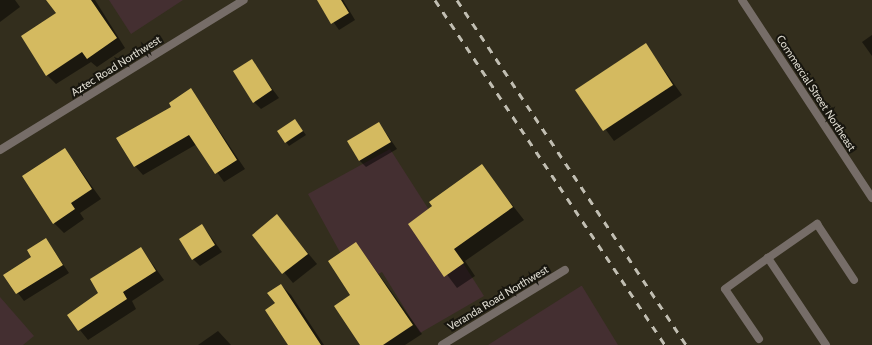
<!DOCTYPE html>
<style>
body{margin:0}
#map{position:relative;width:872px;height:345px;overflow:hidden;background:#332e1d;font-family:Cabin,sans-serif}
div>[style]{position:absolute}
[style*='--x']{left:calc(var(--x)*1px);top:calc(var(--y)*1px);width:calc(var(--w)*1px);rotate:calc(var(--a)*1deg)}
.industrial>*{inset:0;background:#442f31}
.shadow>*{inset:0;background:#0007}
.building>*{inset:0;background:#d4ba60}
.lane>*{height:8px;margin:-4px;padding:0 4px;transform-origin:4px;border-radius:4px;background:#766d68}
.street>*{height:8px;margin:-4px;padding:0 4px;transform-origin:4px;border-radius:4px;background:#766d68}
.rail>*{height:3px;margin-top:-1.5px;transform-origin:0;background:repeating-linear-gradient(90deg,#c1beb2 0 7px,transparent 0 14px)}
span{translate:-50% -50%;white-space:nowrap;text-align:center;line-height:1.15;-webkit-text-stroke:4px #18160f;paint-order:stroke}
.street-label{font-size:11px;color:#dcd9ce}
</style>
<div id="map">
<div class="industrial">
<div style="clip-path:polygon(109px 0,183px 0,131px 34px)"></div>
<div style="clip-path:polygon(390px 149px,484px 296px,420px 333px,382px 272px,358px 285px,308px 194px)"></div>
<div style="clip-path:polygon(582px 286px,618px 345px,488px 345px,581px 286px)"></div>
<div style="clip-path:polygon(0 297px,34px 336px,23px 345px,0 345px)"></div>
</div>
<div class="shadow">
<div style="clip-path:polygon(0 0,15px 0,20px 7px,0 22px)"></div>
<div style="clip-path:polygon(48px 0,95px 0,125px 48px,97px 67px,91px 62px,56px 84px,47px 75px,57px 14px)"></div>
<div style="clip-path:polygon(318px 0,343px 0,355px 20px,339px 30px)"></div>
<div style="clip-path:polygon(872px 35px,872px 56px,862px 42px)"></div>
<div style="clip-path:polygon(646px 45px,682px 95px,614px 141px,577px 90px)"></div>
<div style="clip-path:polygon(251px 60px,279px 98px,261px 109px,254px 102px)"></div>
<div style="clip-path:polygon(191px 89px,245px 169px,224px 182px,197px 144px,143px 175px,135px 166px,173px 108px)"></div>
<div style="clip-path:polygon(295px 120px,306px 135px,289px 146px,286px 142px)"></div>
<div style="clip-path:polygon(379px 123px,397px 149px,366px 167px,359px 160px)"></div>
<div style="clip-path:polygon(65px 149px,101px 199px,80px 213px,84px 219px,64px 233px,54px 223px)"></div>
<div style="clip-path:polygon(482px 166px,524px 220px,465px 261px,475px 276px,457px 288px,409px 224px)"></div>
<div style="clip-path:polygon(277px 216px,317px 264px,293px 283px,253px 235px)"></div>
<div style="clip-path:polygon(202px 225px,222px 252px,200px 266px,193px 259px)"></div>
<div style="clip-path:polygon(46px 239px,69px 273px,24px 301px,4px 275px,32px 257px)"></div>
<div style="clip-path:polygon(356px 243px,422px 334px,405px 345px,362px 345px,352px 295px)"></div>
<div style="clip-path:polygon(141px 248px,164px 280px,132px 301px,136px 309px,88px 340px,68px 315px,100px 294px)"></div>
<div style="clip-path:polygon(281px 285px,291px 295px,324px 345px,289px 345px,276px 303px)"></div>
<div style="clip-path:polygon(218px 331px,231px 345px,198px 345px)"></div>
</div>
<div class="building">
<div style="clip-path:polygon(46px 0,91px 0,117px 38px,87px 59px,82px 52px,46px 76px,21px 36px,56px 13px)"></div>
<div style="clip-path:polygon(317px 0,341px 0,349px 13px,331px 24px)"></div>
<div style="clip-path:polygon(646px 43px,673px 85px,603px 131px,575px 90px)"></div>
<div style="clip-path:polygon(252px 59px,272px 90px,253px 103px,233px 71px)"></div>
<div style="clip-path:polygon(191px 88px,237px 160px,215px 174px,189px 135px,134px 167px,116px 138px,171px 107px,169px 103px)"></div>
<div style="clip-path:polygon(295px 119px,303px 131px,285px 143px,277px 131px)"></div>
<div style="clip-path:polygon(379px 122px,391px 142px,359px 161px,347px 141px)"></div>
<div style="clip-path:polygon(65px 148px,92px 189px,71px 203px,75px 209px,53px 224px,22px 176px)"></div>
<div style="clip-path:polygon(482px 164px,513px 207px,454px 249px,464px 263px,444px 277px,408px 224px,432px 206px,429px 202px)"></div>
<div style="clip-path:polygon(277px 214px,308px 254px,282px 274px,252px 235px)"></div>
<div style="clip-path:polygon(202px 224px,215px 245px,192px 260px,179px 239px)"></div>
<div style="clip-path:polygon(46px 238px,63px 265px,16px 294px,3px 275px,31px 257px,27px 250px)"></div>
<div style="clip-path:polygon(356px 242px,413px 325px,383px 345px,360px 345px,334px 306px,350px 295px,328px 261px)"></div>
<div style="clip-path:polygon(141px 247px,156px 271px,123px 292px,127px 299px,78px 331px,67px 315px,98px 293px,90px 279px)"></div>
<div style="clip-path:polygon(281px 284px,321px 345px,288px 345px,265px 310px,275px 303px,267px 293px)"></div>
</div>
<div class="lane">
<div style="--x:759;--y:339;--w:60;--a:-124.2"></div>
<div style="--x:725;--y:289;--w:53;--a:-35.8"></div>
<div style="--x:826;--y:345;--w:105;--a:-123.7"></div>
<div style="--x:768;--y:258;--w:60;--a:-34.8"></div>
<div style="--x:817;--y:224;--w:67;--a:56.5"></div>
</div>
<div class="street">
<div style="--x:742;--y:0;--w:237;--a:56.7"></div>
<div style="--x:0;--y:150;--w:286;--a:-31.6"></div>
<div style="--x:442;--y:345;--w:144;--a:-31.4"></div>
</div>
<div class="rail">
<div style="--x:435;--y:0;--w:415;--a:56.3"></div>
<div style="--x:457;--y:0;--w:414;--a:56.4"></div>
</div>
<div class="street-label">
<span style="left:116px;top:66px;rotate:-32deg">Aztec Road Northwest</span>
<span style="left:816px;top:93px;rotate:57deg">Commercial Street Northeast</span>
<span style="left:498px;top:298px;rotate:-31deg">Veranda Road Northwest</span>
</div>
</div>
